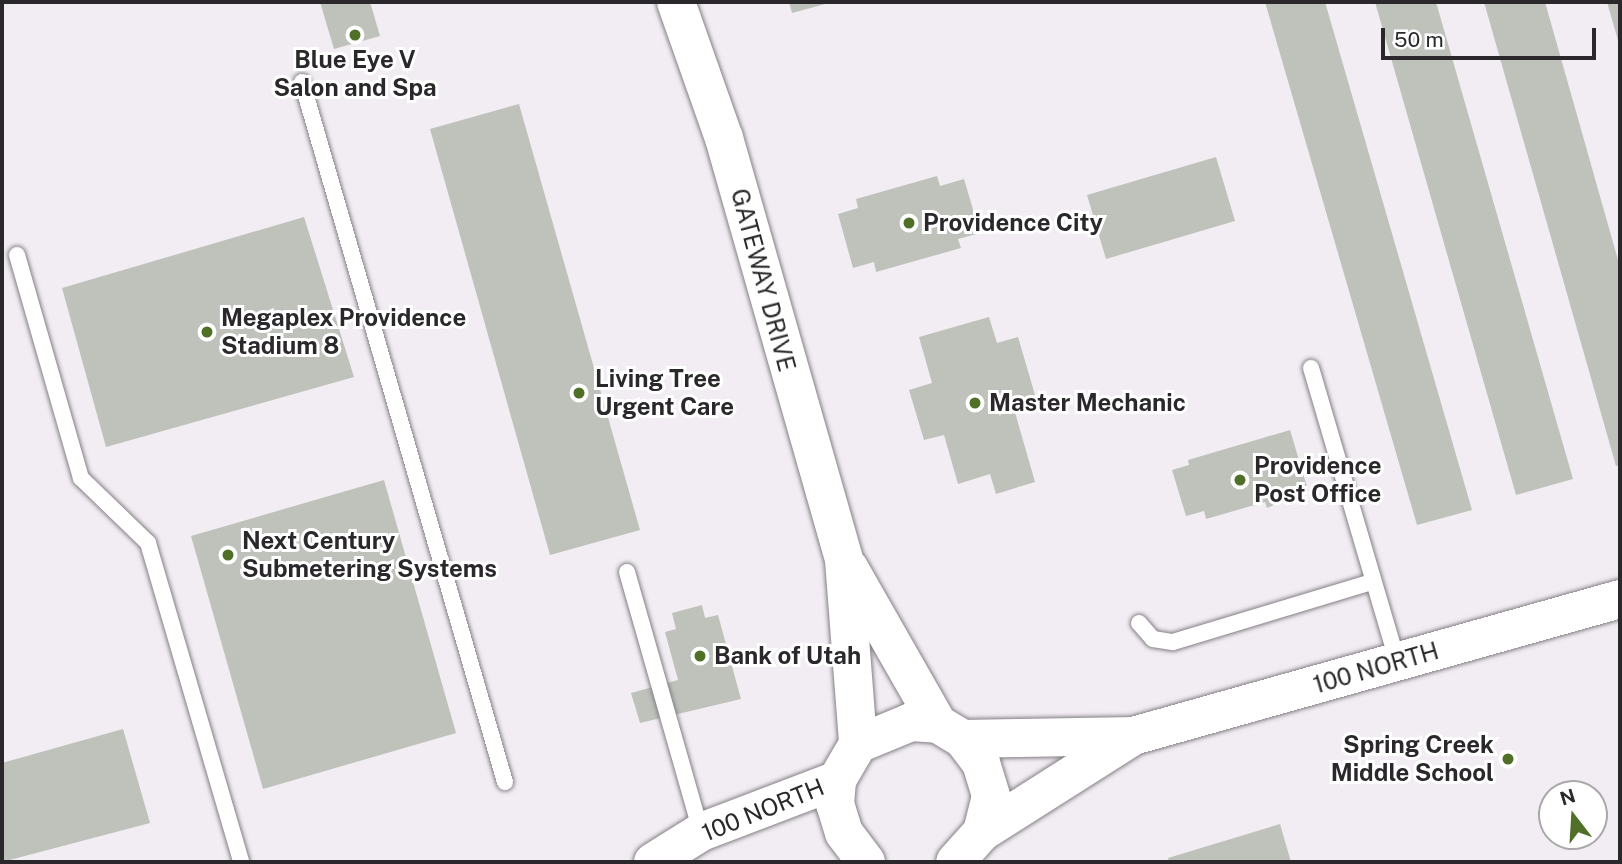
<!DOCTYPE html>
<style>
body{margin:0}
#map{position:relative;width:1622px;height:864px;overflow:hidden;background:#f2edf3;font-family:"Public Sans",sans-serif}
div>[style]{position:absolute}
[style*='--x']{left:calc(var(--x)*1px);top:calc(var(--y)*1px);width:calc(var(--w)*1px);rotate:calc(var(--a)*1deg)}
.building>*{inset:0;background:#bec2bb}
.roads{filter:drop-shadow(0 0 2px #848085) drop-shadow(0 0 2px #848085)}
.service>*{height:16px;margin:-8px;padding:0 8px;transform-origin:8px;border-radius:8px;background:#fff}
.tertiary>*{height:38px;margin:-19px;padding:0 19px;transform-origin:19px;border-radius:19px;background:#fff}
.secondary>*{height:38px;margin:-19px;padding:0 19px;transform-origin:19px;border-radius:19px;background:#fff}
.dots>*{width:19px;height:19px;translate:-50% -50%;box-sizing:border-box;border:4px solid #fff;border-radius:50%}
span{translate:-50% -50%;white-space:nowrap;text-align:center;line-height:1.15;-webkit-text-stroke:6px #fff;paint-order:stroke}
.poi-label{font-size:24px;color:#2a282b;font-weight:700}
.left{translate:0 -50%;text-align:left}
.right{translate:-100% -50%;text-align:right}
.street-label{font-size:24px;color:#2a282b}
.frame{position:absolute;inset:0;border:4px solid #2a282b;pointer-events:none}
.north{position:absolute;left:1538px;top:780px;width:70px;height:70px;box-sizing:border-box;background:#fff;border:2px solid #aaa9aa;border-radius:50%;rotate:343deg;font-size:19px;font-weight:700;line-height:28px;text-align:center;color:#2a282b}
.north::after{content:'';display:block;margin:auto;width:24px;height:32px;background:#507027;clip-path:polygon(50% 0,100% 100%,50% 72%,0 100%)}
.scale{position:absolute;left:1381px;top:28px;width:215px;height:32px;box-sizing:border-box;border:4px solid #2a282b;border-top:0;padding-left:9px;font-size:21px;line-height:24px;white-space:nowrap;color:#2a282b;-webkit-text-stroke:5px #fff;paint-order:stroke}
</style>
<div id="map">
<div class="building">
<div style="clip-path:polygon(320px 2px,370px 2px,380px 36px,334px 49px)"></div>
<div style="clip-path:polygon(789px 2px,829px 2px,829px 3px,792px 13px)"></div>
<div style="clip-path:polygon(1265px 2px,1325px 2px,1472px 510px,1417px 525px)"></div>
<div style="clip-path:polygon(1375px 2px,1436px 2px,1573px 479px,1516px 495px)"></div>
<div style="clip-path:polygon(1484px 2px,1545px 2px,1620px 267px,1620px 465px,1616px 466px)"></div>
<div style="clip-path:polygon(1607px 2px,1620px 2px,1620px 44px,1619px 44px)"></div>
<div style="clip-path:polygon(519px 104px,640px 530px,550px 555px,430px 129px)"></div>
<div style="clip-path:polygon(1216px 157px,1235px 221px,1106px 259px,1087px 195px)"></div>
<div style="clip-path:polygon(937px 176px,940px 186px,964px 179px,980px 233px,958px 239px,961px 248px,876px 272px,874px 262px,853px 268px,838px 214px,858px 208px,856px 199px)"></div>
<div style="clip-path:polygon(304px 217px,354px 377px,106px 447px,62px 288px)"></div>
<div style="clip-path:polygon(989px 317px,997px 343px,1018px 337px,1035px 395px,1012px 402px,1035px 482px,996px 494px,990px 474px,958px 484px,944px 435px,924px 440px,909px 390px,932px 383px,919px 337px)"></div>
<div style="clip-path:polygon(1290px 430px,1308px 490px,1267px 508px,1265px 502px,1206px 519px,1204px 511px,1186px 516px,1172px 470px,1189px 465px,1188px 460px)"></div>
<div style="clip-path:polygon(384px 480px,456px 733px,263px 789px,191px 536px)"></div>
<div style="clip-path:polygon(702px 605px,705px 618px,718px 615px,741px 699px,640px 723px,631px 693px,678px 680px,665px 632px,676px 629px,672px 613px)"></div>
<div style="clip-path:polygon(123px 729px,150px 823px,2px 862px,2px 763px)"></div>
<div style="clip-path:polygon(1280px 824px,1291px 862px,1169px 862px,1168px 858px)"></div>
</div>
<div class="roads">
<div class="service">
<div style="--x:302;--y:82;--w:729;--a:73.83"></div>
<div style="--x:17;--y:255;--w:232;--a:74"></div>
<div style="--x:81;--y:478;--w:93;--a:44.1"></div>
<div style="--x:148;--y:543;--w:332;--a:73.7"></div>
<div style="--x:1311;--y:368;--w:305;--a:73.6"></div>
<div style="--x:627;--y:572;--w:270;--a:74.1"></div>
<div style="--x:1139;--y:623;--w:21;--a:49"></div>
<div style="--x:1153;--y:639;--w:20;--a:9"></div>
<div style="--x:1173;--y:642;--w:208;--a:-16.8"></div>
</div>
<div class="tertiary">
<div style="--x:963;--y:739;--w:170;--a:-1"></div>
<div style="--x:1133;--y:736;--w:506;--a:-15.71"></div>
<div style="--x:982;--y:832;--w:179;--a:-32.4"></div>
</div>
<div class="secondary">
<div style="--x:676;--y:2;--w:144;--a:70.6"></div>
<div style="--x:724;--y:138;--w:439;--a:74.1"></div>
<div style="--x:844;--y:560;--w:185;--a:85.6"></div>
<div style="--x:849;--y:568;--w:180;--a:60.3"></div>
<div style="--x:653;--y:862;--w:57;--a:-32"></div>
<div style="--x:701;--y:832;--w:146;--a:-20.9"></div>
<div style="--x:866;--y:862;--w:36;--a:-127"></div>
<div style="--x:844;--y:833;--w:30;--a:-107"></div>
<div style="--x:835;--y:804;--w:24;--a:-85"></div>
<div style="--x:837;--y:780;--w:42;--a:-59.7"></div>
<div style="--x:858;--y:744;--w:57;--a:-22.5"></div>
<div style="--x:911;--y:722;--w:27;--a:4"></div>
<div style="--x:938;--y:724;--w:29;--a:31"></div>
<div style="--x:963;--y:739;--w:30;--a:53"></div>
<div style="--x:981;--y:763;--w:34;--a:73"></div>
<div style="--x:991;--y:796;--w:37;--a:104"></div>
<div style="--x:982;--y:832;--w:40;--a:132"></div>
</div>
</div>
<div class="dots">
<div style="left:355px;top:35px;background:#507027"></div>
<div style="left:909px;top:223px;background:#507027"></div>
<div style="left:207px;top:332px;background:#507027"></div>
<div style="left:579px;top:393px;background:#507027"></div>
<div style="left:975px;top:403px;background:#507027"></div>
<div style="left:1240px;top:480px;background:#507027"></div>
<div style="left:228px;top:555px;background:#507027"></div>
<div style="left:700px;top:656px;background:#507027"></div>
<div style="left:1508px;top:759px;background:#507027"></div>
</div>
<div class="poi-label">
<span style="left:355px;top:74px">Blue Eye V<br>Salon and Spa</span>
<span class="left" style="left:923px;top:223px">Providence City</span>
<span class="left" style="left:221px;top:332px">Megaplex Providence<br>Stadium 8</span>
<span class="left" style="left:595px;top:393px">Living Tree<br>Urgent Care</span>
<span class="left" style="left:989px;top:403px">Master Mechanic</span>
<span class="left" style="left:1254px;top:480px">Providence<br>Post Office</span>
<span class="left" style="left:242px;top:555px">Next Century<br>Submetering Systems</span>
<span class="left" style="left:714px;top:656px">Bank of Utah</span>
<span class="right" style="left:1494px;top:759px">Spring Creek<br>Middle School</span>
</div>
<div class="street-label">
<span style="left:763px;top:280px;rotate:75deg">GATEWAY DRIVE</span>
<span style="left:1376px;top:668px;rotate:-16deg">100 NORTH</span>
<span style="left:763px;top:810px;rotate:-22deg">100 NORTH</span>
</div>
<div class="frame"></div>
<div class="north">N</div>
<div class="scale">50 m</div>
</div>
